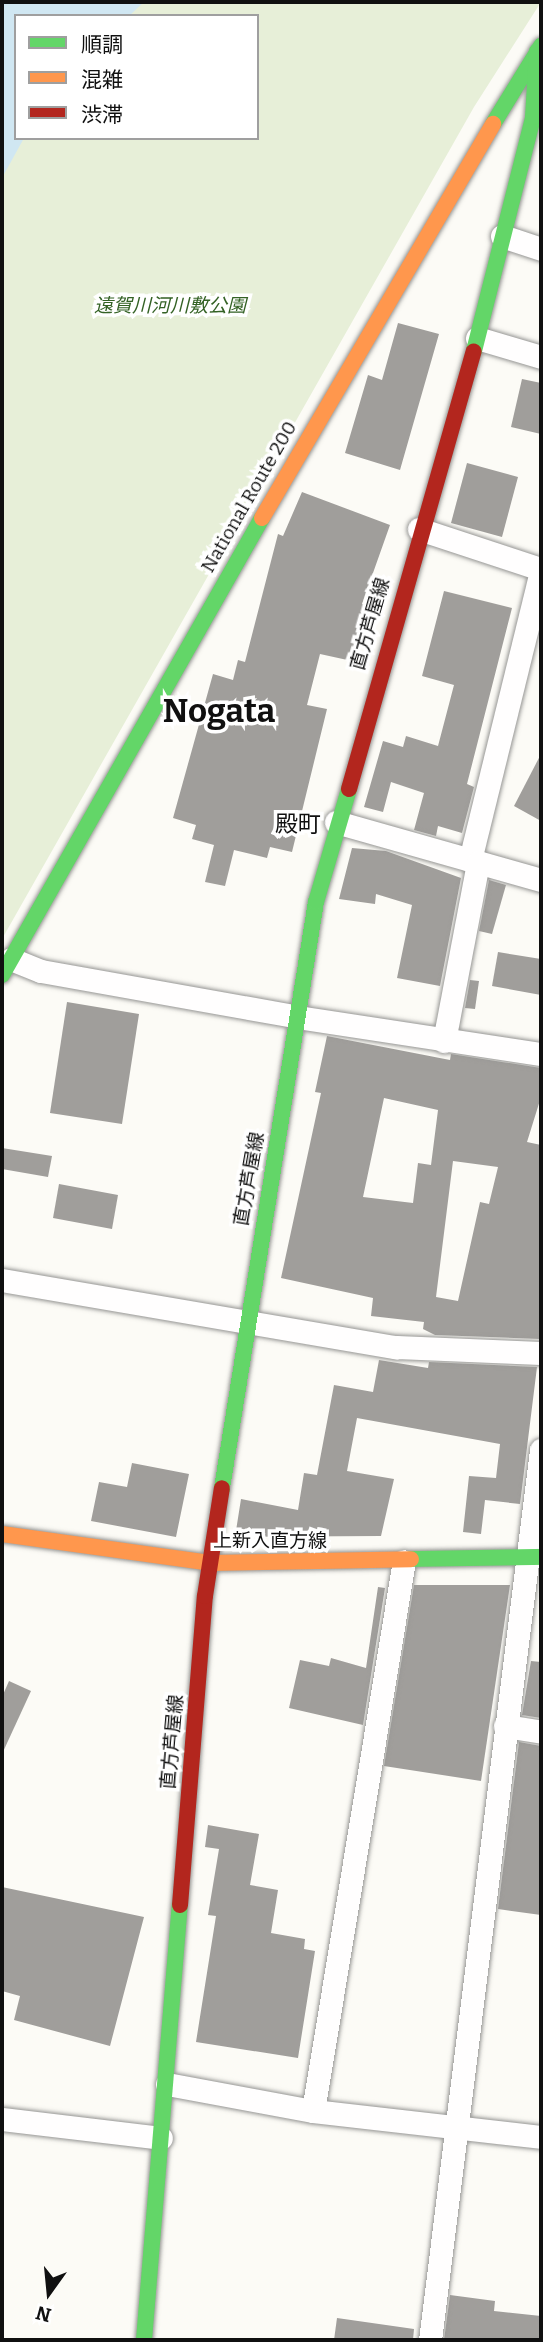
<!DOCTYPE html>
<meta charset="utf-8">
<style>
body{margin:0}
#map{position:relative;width:543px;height:2342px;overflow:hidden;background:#fcfbf6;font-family:Bitter,"Noto Sans JP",serif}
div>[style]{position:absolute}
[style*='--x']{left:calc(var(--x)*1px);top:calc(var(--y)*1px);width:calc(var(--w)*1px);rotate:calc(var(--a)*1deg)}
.green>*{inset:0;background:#e7efd8}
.water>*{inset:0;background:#d0e7f2}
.building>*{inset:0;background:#a09e9b}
.roads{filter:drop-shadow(0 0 2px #969694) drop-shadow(0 0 2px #969694)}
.street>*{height:23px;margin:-11.5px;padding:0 11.5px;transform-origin:11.5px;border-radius:11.5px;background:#fffefe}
.fast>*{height:16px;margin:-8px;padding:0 8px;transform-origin:8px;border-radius:8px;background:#63d668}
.slow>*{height:16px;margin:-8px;padding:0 8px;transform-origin:8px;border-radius:8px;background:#ff974d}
.jam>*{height:16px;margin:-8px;padding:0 8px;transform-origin:8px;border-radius:8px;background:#b3261e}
span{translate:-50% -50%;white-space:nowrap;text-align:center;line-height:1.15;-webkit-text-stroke:7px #fff;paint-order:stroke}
.park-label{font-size:19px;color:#346225;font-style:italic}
.street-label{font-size:19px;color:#101010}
.quarter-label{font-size:23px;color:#101010}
.town-label{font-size:33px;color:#101010;font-weight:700}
.frame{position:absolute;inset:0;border:4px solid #101010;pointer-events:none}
.legend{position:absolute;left:14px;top:14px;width:245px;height:126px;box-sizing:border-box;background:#fff;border:2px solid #9f9f9f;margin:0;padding:9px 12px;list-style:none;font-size:21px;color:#101010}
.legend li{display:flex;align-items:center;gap:14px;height:35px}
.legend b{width:35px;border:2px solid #9f9f9f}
.north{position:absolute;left:14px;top:2258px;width:70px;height:70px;-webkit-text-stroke:5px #fff;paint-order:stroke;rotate:195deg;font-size:19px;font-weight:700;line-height:28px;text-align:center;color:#101010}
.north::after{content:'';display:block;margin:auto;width:24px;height:32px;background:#101010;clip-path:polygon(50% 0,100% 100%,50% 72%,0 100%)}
</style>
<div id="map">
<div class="green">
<div style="clip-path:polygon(evenodd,2px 2px,541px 2px,474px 107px,2px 939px,2px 2px,16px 16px,257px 16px,257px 138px,16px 138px,16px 16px)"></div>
</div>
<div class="water">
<div style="clip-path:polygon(2px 2px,144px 2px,129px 16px,16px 16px,16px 138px,24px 138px,2px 178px)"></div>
</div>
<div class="building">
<div style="clip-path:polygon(398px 323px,439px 334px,400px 470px,345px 453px,368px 375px,382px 380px)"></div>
<div style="clip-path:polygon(522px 379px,541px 383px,541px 434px,511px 427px)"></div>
<div style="clip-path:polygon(467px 463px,518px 477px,502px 537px,451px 523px)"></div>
<div style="clip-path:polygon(302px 492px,390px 525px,362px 604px,368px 605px,352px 661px,320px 654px,307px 705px,327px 709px,292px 852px,270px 847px,267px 858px,234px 850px,225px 886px,205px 882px,214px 845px,192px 839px,196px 825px,173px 818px,213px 674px,233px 680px,238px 660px,245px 662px,278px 534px,283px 536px)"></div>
<div style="clip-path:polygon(444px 591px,512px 608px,467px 784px,474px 787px,462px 833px,438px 826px,436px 836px,414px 830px,424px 793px,391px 782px,383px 812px,364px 807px,383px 741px,403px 747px,406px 736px,438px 746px,454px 685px,422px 676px)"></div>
<div style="clip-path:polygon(541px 754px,541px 821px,514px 806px)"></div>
<div style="clip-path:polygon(352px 848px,386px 851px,461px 878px,440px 986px,397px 978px,412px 905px,376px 894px,375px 904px,339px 899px)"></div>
<div style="clip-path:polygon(489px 880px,506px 885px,492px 934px,479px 931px)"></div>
<div style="clip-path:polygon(498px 952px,541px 959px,541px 995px,492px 986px)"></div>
<div style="clip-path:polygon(470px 980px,479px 981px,475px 1009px,465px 1008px)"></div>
<div style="clip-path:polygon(67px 1002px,139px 1014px,122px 1124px,50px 1113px)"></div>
<div style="clip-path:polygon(evenodd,327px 1036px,450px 1060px,451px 1054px,541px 1068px,541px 1097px,527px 1142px,541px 1145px,540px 1339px,435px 1335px,423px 1329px,424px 1322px,371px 1316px,373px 1298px,281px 1278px,321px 1093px,315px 1092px,327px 1036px,384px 1098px,438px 1110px,431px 1165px,418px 1163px,413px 1203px,363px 1197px,384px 1098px,327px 1036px,453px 1161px,498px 1167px,489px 1204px,480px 1202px,458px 1301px,436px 1297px,453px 1161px)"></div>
<div style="clip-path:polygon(2px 1148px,52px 1156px,48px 1177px,2px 1169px)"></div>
<div style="clip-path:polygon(59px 1184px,118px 1195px,112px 1229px,53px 1218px)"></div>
<div style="clip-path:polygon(379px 1360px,428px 1368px,429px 1362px,537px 1367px,520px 1504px,485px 1500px,481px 1534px,463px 1532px,469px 1476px,496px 1478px,500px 1444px,357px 1418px,347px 1471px,394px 1479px,381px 1536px,235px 1537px,241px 1499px,298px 1510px,304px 1473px,317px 1475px,334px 1385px,373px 1392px)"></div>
<div style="clip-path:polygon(132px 1463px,189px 1474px,176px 1537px,91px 1521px,99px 1482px,127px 1487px)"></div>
<div style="clip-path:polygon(414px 1585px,510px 1585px,481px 1781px,384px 1766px)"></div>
<div style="clip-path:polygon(378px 1587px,385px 1588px,363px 1725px,289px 1708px,300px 1660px,329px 1666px,331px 1658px,366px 1668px)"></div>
<div style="clip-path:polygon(531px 1661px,541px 1662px,541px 1718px,522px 1715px)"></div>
<div style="clip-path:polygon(9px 1681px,31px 1691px,2px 1754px,2px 1697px)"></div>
<div style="clip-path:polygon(519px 1742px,541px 1746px,541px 1915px,498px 1909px)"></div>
<div style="clip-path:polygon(208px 1825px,259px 1834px,250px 1885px,278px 1890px,271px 1933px,305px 1939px,304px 1949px,315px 1951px,298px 2058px,196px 2042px,216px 1916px,208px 1915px,219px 1849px,205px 1847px)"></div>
<div style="clip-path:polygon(2px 1887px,144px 1917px,110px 2046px,14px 2020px,20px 1996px,2px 1991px)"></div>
<div style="clip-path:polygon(450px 2295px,495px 2301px,494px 2311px,541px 2316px,541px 2340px,444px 2340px)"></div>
<div style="clip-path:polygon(337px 2318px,414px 2329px,413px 2340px,334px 2340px)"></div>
</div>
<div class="roads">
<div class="street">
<div style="--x:502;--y:236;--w:41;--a:18.4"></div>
<div style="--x:477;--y:338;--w:67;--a:16.5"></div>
<div style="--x:419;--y:529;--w:128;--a:18.2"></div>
<div style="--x:336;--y:822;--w:213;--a:15.8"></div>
<div style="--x:470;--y:860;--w:298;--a:-76.2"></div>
<div style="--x:11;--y:959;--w:32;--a:22"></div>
<div style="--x:41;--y:971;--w:261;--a:10.1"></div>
<div style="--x:298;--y:1017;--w:246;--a:8.7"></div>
<div style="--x:444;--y:1041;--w:182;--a:-79.2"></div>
<div style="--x:2;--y:1280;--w:400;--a:9.7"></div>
<div style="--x:396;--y:1347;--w:145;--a:2.4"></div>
<div style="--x:505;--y:1726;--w:36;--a:9"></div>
<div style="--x:167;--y:2084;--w:148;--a:10.5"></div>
<div style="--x:313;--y:2111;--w:229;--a:6.5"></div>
<div style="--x:313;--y:2111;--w:557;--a:-80.61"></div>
<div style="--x:2;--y:2119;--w:160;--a:6.8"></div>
<div style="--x:430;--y:2340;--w:897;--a:-82.89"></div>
</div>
<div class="fast">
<div style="--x:493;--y:124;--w:92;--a:-58.4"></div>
<div style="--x:474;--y:351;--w:241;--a:-75.8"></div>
<div style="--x:533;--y:117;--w:66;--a:-86.5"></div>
<div style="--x:2;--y:975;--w:526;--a:-60.36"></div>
<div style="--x:222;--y:1488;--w:593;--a:-80.89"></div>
<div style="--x:316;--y:902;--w:118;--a:-73.7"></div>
<div style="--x:411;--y:1559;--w:130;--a:-0.9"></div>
<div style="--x:144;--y:2340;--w:436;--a:-85.3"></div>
</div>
<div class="slow">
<div style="--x:262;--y:518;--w:457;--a:-59.6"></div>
<div style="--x:2;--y:1534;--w:210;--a:7.9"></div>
<div style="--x:210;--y:1563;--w:201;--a:-1.1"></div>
</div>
<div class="jam">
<div style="--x:349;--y:789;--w:455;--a:-74.1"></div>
<div style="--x:180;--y:1905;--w:310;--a:-85.4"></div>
<div style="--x:205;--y:1596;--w:109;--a:-81.1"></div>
</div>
</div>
<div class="park-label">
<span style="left:170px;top:306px">遠賀川河川敷公園</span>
</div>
<div class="street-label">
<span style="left:249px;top:497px;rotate:-60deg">National Route 200</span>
<span style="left:370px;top:624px;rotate:-74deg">直方芦屋線</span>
<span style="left:249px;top:1179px;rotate:-80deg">直方芦屋線</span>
<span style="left:270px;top:1541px">上新入直方線</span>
<span style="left:172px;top:1742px;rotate:-85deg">直方芦屋線</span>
</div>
<div class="quarter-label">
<span style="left:298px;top:824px">殿町</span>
</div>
<div class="town-label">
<span style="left:219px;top:712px">Nogata</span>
</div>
<div class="frame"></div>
<ul class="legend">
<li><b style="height:9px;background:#63d668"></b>順調</li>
<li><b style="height:9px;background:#ff974d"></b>混雑</li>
<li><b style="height:9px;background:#b3261e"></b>渋滞</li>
</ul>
<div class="north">N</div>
</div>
